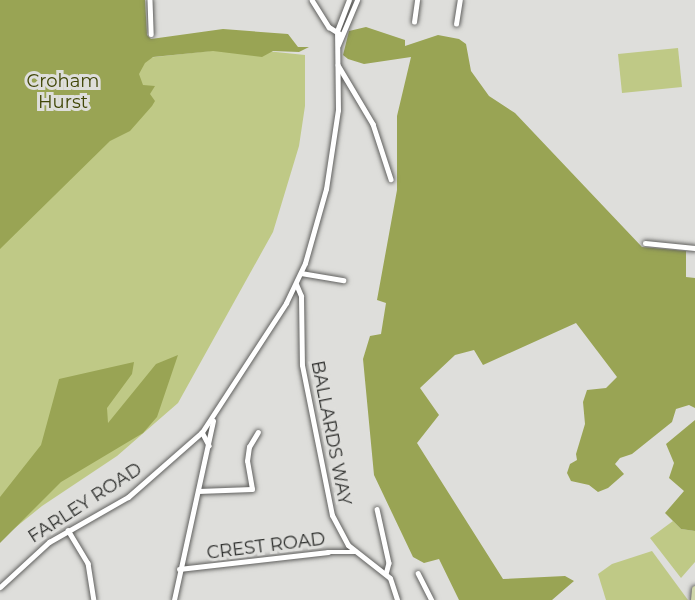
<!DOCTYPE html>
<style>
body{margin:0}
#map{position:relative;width:695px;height:600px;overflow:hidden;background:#dededb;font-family:Montserrat,sans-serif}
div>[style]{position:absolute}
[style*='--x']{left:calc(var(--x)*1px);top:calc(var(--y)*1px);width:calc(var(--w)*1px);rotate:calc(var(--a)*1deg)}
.green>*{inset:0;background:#bfc986}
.forest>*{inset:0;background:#99a454}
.roads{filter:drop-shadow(0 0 2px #60605e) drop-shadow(0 0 2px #60605e)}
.minor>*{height:4.5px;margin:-2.25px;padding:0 2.25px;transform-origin:2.25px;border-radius:2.25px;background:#fff}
.tertiary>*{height:5px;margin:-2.5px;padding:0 2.5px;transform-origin:2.5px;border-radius:2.5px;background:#fff}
.primary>*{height:7px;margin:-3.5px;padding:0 3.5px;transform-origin:3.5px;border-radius:3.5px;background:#ced5a9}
span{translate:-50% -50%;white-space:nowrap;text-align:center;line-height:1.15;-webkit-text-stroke:6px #dededb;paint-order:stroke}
.park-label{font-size:18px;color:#414708}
.street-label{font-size:18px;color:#2e2f2d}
</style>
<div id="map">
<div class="green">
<div style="clip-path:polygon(0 0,137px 59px,237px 48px,305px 55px,305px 106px,299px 146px,273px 232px,178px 403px,117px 456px,42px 506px,0 540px)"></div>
<div style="clip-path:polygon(678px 48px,682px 87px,622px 93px,618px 54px)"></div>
<div style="clip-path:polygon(673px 521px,681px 529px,695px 531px,695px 562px,681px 578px,650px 538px)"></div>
<div style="clip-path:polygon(652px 551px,688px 600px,606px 600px,598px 574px,612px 564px)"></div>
</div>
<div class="forest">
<div style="clip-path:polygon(0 0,145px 0,147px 35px,151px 39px,223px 29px,288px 34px,298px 47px,309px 47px,299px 52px,273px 51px,262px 57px,213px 51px,153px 57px,145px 63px,139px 74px,143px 85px,155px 86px,150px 94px,155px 101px,152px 106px,130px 131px,110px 141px,0 249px)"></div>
<div style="clip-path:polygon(366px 27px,405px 40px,405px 46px,438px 35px,459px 39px,466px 44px,471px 71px,489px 96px,515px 113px,642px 247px,686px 251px,686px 277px,695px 278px,695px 408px,689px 405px,676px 409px,672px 422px,632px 454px,620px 458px,615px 464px,624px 474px,608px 488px,598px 492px,589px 485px,571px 481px,567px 473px,570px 464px,577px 460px,576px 454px,585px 424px,583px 402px,587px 390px,606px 388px,617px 377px,576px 323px,483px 365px,474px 350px,455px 355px,420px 388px,439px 415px,417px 443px,503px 579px,565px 576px,574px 581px,552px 600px,459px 600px,439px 559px,424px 563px,413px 557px,374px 475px,363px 359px,370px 336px,381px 334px,386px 303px,377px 300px,397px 190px,397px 116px,411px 57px,364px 64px,348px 59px,343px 55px,349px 31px)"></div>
<div style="clip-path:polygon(178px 355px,157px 417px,143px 433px,61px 482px,0 543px,0 497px,41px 445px,59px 379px,134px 362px,132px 374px,107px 408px,108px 423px,156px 364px)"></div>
<div style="clip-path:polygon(695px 420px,695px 531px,681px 529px,665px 513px,684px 491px,669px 478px,674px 463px,666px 444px)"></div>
</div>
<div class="roads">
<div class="minor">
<div style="--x:150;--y:0;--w:34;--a:88"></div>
<div style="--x:312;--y:0;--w:32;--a:58"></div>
<div style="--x:329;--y:27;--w:13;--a:32"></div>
<div style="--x:414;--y:22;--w:22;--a:-82"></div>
<div style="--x:456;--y:24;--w:24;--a:-81"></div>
<div style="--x:338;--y:65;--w:69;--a:59.3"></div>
<div style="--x:373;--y:124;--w:58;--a:71.9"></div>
<div style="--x:645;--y:243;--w:50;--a:5.7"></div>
<div style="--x:301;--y:273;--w:43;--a:9.5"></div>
<div style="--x:202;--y:432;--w:15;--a:62"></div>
<div style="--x:198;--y:491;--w:54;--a:-2.1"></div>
<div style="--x:252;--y:489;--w:28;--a:-100"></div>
<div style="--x:247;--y:461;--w:14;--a:-82"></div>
<div style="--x:249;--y:447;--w:17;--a:-59"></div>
<div style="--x:377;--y:509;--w:55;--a:77.5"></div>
<div style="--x:389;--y:563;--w:11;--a:105"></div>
<div style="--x:68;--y:530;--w:39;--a:59"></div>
<div style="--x:88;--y:563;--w:37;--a:81"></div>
<div style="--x:179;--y:569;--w:150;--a:-6.5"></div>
<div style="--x:328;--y:552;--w:27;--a:0"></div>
<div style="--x:418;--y:573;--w:30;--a:63"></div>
<div style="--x:174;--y:600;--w:183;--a:-77.7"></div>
</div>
<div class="tertiary">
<div style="--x:338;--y:45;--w:49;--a:-67.1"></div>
<div style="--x:296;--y:284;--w:13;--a:67"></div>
<div style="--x:301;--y:296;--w:69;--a:89.2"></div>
<div style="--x:302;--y:365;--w:153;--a:78.7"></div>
<div style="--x:332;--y:515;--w:34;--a:62"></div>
<div style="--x:348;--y:545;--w:53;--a:38.2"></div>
<div style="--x:390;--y:578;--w:23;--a:72"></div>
<div style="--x:0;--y:587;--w:67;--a:-42.6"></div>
<div style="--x:49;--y:542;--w:91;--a:-29.7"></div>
<div style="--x:128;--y:497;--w:98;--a:-41.3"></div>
<div style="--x:202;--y:432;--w:154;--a:-56.9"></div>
<div style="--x:286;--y:303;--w:44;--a:-64.6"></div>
<div style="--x:305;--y:263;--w:77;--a:-74.2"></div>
<div style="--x:326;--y:189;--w:80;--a:-81.4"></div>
<div style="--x:338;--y:110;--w:79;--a:-90.7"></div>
<div style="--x:337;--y:31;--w:33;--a:-69"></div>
</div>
<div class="primary">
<div style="--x:694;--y:600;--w:11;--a:-85"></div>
</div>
</div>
<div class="park-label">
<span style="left:63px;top:92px">Croham<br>Hurst</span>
</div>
<div class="street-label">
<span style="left:331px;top:433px;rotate:79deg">BALLARDS WAY</span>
<span style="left:85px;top:503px;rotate:-33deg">FARLEY ROAD</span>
<span style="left:266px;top:546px;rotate:-7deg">CREST ROAD</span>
</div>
</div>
